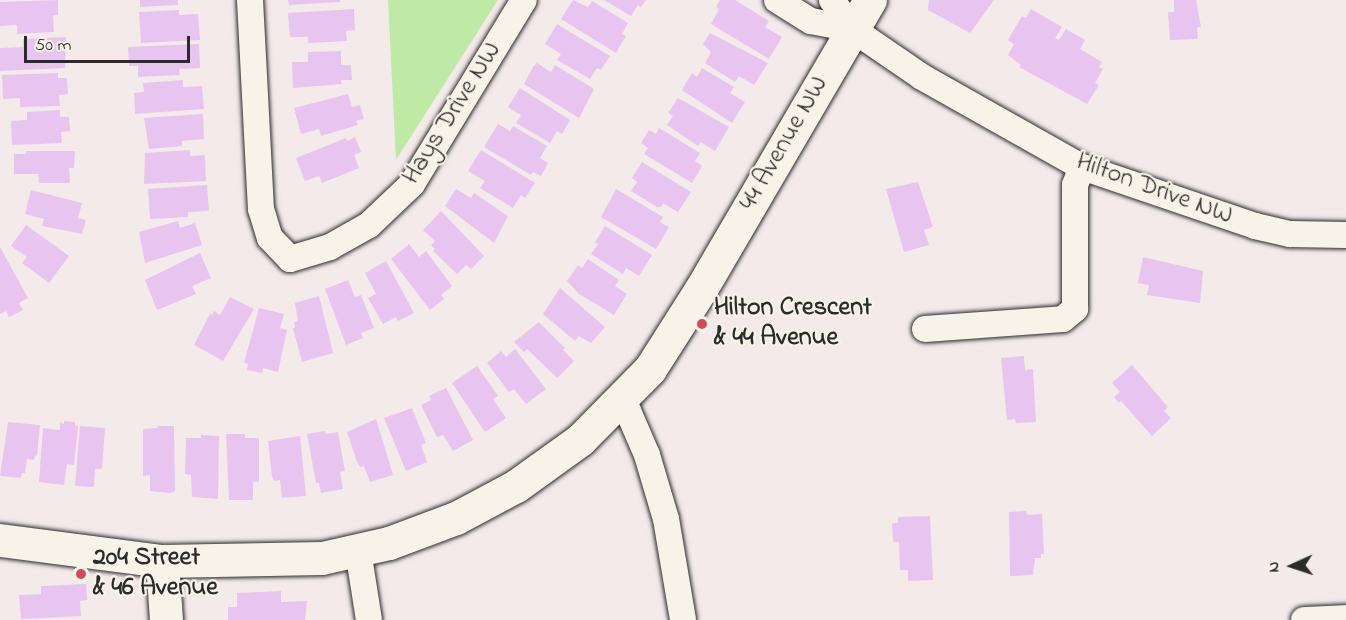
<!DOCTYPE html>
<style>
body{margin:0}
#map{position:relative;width:1346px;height:620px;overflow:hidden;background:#f4eaea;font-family:"Indie Flower",sans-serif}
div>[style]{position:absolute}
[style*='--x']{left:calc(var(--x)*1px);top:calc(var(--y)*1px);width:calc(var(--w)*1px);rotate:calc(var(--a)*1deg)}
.green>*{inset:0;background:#bfeaa6}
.building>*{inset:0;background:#e7c5f0}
.roads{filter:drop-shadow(0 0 2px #2b2b2b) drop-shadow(0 0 2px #2b2b2b)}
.street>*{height:26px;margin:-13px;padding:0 13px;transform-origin:13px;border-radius:13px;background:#f7f3e8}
.secondary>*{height:33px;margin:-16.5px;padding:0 16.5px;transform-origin:16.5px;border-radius:16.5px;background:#f7f3e8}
.dots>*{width:16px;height:16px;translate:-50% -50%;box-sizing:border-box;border:3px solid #f7f3e8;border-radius:50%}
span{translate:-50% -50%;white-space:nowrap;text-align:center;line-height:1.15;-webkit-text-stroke:4.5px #f7f3e8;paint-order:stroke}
.street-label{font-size:26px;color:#2b2b2b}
.poi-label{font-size:26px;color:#2b2b2b;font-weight:700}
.left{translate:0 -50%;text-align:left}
.north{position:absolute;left:1262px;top:536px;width:60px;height:60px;-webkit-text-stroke:4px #f7f3e8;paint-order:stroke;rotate:267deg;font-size:16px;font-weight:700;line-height:24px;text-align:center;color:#2b2b2b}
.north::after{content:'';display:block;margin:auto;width:21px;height:27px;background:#2b2b2b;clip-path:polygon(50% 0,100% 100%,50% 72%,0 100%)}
.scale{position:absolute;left:24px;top:36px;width:166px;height:27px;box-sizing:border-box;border:3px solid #2b2b2b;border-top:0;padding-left:8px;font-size:18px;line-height:21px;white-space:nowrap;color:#2b2b2b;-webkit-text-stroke:4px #f7f3e8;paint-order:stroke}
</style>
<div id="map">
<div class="green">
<div style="clip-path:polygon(388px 0,498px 0,396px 160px)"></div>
</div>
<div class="building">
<div style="clip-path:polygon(58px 0,58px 15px,53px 15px,54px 32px,17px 34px,17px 25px,0 26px,0 2px)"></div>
<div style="clip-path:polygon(140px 0,178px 0,178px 5px,140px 7px)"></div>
<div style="clip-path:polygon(288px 0,340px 0,340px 2px,289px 5px)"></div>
<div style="clip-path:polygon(573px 0,588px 7px,592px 1px,628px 23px,622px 34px,626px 36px,616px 53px,561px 19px)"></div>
<div style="clip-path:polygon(604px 0,646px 0,641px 7px,638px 5px,631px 16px)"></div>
<div style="clip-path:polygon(720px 0,735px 0,769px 21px,765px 27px,782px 37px,769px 59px,711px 24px,719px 9px,716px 7px)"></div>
<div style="clip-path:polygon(929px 0,994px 0,970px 33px,928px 10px)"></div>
<div style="clip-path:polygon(1174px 0,1196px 0,1201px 27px,1197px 27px,1198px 39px,1170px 40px,1168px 12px,1174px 12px)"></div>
<div style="clip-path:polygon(354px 9px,355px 30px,346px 31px,347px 41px,308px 43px,308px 37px,290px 37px,288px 13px)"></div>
<div style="clip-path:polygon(1031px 9px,1062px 27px,1055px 38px,1059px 40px,1066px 29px,1085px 40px,1080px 49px,1102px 62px,1099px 67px,1103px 69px,1095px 83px,1099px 85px,1087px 104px,1019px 67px,1021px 65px,1008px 55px,1014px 44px,1008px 40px,1022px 16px,1026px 18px)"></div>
<div style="clip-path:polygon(179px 10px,179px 15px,198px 14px,200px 40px,141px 43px,139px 12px)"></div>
<div style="clip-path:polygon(557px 24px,610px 56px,601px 70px,597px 68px,590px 79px,557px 60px,561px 54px,545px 44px)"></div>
<div style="clip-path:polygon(710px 33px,768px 63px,754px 85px,739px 76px,735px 82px,705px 63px,711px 52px,703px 44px)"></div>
<div style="clip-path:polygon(66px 37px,65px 68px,0 71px,0 48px,23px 47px,23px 39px)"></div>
<div style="clip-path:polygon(199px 44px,200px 68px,179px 69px,180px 75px,138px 77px,138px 66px,129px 66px,128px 47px)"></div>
<div style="clip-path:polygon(341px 51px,341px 65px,351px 65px,352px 80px,341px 80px,342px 84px,293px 88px,292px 62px,308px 62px,308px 52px)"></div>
<div style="clip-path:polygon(537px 63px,551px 72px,555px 65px,594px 89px,579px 118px,524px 84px,533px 67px)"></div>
<div style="clip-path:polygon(702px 68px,734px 87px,730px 93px,745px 102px,732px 123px,682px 90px,692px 73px,697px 77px)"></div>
<div style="clip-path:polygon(58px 73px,58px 78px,67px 78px,68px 94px,59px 95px,60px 106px,20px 107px,20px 98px,3px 99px,2px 75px)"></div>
<div style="clip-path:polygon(183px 80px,183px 87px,202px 86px,204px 109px,135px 114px,134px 93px,144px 92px,143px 83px)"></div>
<div style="clip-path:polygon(520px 88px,570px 120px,562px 134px,557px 131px,550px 143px,516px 123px,521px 115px,508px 107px)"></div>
<div style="clip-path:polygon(348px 94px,352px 107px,360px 105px,364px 119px,356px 121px,358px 125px,321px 136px,319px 129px,301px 134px,294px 108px)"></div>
<div style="clip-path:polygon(678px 98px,729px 127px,715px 151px,701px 142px,698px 146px,667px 125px,673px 116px,668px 113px)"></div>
<div style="clip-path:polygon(60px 110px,60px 117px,69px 117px,70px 131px,61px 132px,62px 143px,12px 145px,11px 121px,27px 120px,27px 112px)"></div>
<div style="clip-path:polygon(203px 114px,204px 139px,182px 141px,182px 146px,149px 149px,144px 118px)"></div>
<div style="clip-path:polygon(498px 124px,510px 131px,513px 126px,547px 146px,540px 158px,548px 163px,541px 176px,533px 172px,531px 175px,484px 147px)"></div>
<div style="clip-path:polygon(659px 128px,700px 153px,695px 161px,702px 166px,692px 183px,644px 154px,648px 148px,641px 143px,649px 130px,656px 134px)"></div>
<div style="clip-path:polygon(355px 137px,361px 152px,354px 155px,359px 168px,322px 183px,319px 176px,305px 181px,296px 158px,346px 138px,347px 141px)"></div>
<div style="clip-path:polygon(190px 150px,190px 156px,205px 155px,206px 181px,144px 184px,145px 153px)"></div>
<div style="clip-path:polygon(481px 150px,535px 183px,525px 198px,521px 195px,513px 208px,480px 188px,485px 181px,468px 171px)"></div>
<div style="clip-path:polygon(26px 151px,75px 151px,74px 168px,69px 168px,70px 183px,39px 183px,38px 174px,14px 174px,14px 154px,26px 154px)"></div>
<div style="clip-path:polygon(642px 162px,691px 192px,678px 212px,663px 203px,661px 207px,657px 207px,631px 191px,637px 182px,632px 178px)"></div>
<div style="clip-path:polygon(918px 182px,933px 227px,924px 230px,929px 245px,904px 252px,886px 189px)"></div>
<div style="clip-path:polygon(207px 185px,209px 211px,188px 212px,188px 217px,150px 219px,148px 189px)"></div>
<div style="clip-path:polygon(456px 189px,471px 198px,474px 193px,508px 216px,494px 243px,445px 206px)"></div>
<div style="clip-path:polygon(616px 189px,663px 217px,660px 222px,669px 227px,656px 249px,601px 217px)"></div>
<div style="clip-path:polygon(31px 190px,82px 203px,78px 218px,86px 220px,82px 234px,42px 226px,44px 219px,25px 214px)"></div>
<div style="clip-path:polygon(441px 211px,484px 256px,471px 269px,466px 265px,457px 274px,433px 251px,435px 249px,431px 245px,435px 241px,423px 230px)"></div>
<div style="clip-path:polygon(178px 221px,180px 228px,195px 223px,202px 245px,145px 263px,139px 232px)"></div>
<div style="clip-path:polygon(26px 225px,69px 256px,49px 283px,22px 263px,27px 257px,11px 246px)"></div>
<div style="clip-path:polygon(605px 226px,652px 255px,639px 276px,626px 268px,623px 274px,591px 254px,598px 244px,595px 242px)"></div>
<div style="clip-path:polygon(409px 244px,419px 257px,426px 251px,452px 286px,441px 295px,444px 299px,430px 310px,391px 259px)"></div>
<div style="clip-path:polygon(0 247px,28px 298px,19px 303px,23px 310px,9px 317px,6px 311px,0 314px)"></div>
<div style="clip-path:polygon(200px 253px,211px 278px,192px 286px,196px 294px,157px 310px,145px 280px)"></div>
<div style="clip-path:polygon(1143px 257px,1203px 271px,1200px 303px,1147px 295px,1149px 285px,1138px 283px)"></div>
<div style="clip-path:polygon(588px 259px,619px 280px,615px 286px,627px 294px,614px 315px,579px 294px,567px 281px,578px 265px,582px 268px)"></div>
<div style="clip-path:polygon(386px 261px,414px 313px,398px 321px,396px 317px,383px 324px,368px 298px,376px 294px,365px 273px)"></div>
<div style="clip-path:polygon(348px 280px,355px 297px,361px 295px,374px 328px,361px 333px,363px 338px,346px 345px,325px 289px)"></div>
<div style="clip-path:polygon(560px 288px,605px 327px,591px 343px,579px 336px,575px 341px,543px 314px)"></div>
<div style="clip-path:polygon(319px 296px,333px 353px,302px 362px,293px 328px,295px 328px,294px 322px,298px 321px,295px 303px)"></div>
<div style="clip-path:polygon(230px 297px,254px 309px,223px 361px,194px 345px,210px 314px,212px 315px,214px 311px,220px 315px)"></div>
<div style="clip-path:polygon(259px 308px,284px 314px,280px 328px,287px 330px,278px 372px,263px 368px,262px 373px,247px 370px,248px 364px,244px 363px)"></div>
<div style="clip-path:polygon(539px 322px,565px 348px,563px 350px,574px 361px,557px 378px,527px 349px,524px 352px,514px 342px)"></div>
<div style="clip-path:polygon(515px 349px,546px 389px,526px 404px,514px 389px,509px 392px,487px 363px,501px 351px,506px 357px)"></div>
<div style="clip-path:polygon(1024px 356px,1025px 370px,1033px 369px,1036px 422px,1016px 423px,1015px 419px,1007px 420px,1001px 358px)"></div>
<div style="clip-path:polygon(1132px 365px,1168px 407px,1164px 411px,1171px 418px,1152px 436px,1121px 401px,1119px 403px,1114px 397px,1120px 392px,1112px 383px)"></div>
<div style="clip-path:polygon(477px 366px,498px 396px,493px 399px,506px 418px,485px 432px,452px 383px)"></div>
<div style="clip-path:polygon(446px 388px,473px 440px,453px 451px,443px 435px,437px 437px,421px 405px,431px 400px,429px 396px)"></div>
<div style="clip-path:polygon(412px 408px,426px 443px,421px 445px,427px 462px,406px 471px,384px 418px)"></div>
<div style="clip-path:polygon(376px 419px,393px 475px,370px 482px,364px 466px,360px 467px,357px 462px,347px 432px)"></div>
<div style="clip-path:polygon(64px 421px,75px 422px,75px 426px,78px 426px,74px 465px,67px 464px,64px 485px,39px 482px,43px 428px,60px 430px,60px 423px,64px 424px)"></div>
<div style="clip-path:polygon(8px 422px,40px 425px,37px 456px,35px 455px,34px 460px,27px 459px,25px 473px,22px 473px,21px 478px,0 476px)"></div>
<div style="clip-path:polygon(80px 426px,105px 428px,102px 469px,95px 469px,94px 487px,75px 486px)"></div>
<div style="clip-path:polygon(157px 426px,174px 426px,175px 491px,170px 493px,150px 491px,150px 475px,143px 476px,143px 429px,158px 428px)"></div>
<div style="clip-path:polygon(325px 431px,326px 434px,338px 432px,345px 471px,340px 472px,343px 489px,321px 493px,319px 483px,316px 483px,307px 434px)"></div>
<div style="clip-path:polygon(226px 434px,245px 434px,245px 438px,259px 438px,259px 482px,253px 482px,253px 500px,229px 500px)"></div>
<div style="clip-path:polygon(201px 435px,219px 436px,218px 499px,192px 497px,191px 475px,185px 474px,186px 438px,201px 438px)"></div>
<div style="clip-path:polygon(300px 436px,306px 496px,282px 498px,280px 480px,274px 481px,272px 476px,268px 441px)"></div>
<div style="clip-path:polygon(1026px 511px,1027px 515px,1042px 514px,1044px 554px,1041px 554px,1041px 558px,1035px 558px,1033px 575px,1010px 576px,1009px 512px)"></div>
<div style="clip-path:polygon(930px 516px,933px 580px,908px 581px,908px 570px,900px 570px,899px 542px,893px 542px,892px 523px,898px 523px,898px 517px)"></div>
<div style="clip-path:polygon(86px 584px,87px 600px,80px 601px,81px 616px,21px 619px,19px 595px,41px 594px,41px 586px)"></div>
<div style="clip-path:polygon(281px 591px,281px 602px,307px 601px,305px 620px,228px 620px,228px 607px,237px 607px,237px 593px)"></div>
</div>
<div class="roads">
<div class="street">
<div style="--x:250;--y:0;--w:209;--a:87"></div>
<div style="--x:261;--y:209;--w:30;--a:73"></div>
<div style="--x:270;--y:238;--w:29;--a:46"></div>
<div style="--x:290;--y:259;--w:42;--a:-16.7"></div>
<div style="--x:330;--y:247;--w:45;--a:-29.4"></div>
<div style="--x:369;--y:225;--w:59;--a:-43.6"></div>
<div style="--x:412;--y:184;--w:215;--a:-58.7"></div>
<div style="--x:777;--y:0;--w:40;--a:32"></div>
<div style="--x:811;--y:21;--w:42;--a:11"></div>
<div style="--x:832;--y:0;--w:35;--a:55"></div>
<div style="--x:852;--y:29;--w:85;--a:34.4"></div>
<div style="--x:922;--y:77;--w:184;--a:29.4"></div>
<div style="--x:1082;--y:167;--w:183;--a:18.8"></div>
<div style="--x:1255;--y:226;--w:36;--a:13"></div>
<div style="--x:1290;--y:234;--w:56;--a:1"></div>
<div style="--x:925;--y:329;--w:138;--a:-4.1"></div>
<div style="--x:1063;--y:319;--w:16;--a:-40"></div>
<div style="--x:1075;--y:309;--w:124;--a:-90"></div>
<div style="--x:1075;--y:185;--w:19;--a:-69"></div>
<div style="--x:620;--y:402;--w:12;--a:48"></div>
<div style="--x:628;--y:411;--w:48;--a:66.6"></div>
<div style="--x:647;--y:455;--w:67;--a:73.5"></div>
<div style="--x:666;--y:519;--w:102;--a:80.4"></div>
<div style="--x:358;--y:550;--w:71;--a:81.1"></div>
<div style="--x:1304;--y:620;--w:42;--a:-2.7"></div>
</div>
<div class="secondary">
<div style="--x:0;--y:540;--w:163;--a:7.4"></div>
<div style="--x:162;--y:561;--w:160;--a:-1.1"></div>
<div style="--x:322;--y:558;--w:69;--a:-12.6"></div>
<div style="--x:389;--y:543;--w:72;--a:-20.5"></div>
<div style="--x:456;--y:518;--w:68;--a:-28.1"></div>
<div style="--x:516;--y:486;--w:79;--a:-35.7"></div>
<div style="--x:580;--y:440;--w:100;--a:-45.4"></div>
<div style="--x:650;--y:369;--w:95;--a:-57.5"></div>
<div style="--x:701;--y:289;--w:335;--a:-59.7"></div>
<div style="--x:162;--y:561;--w:59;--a:86.1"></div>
</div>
</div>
<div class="dots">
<div style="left:702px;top:324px;background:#d1495b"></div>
<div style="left:81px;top:574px;background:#d1495b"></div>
</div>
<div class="street-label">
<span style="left:453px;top:114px;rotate:-58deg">Hays Drive NW</span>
<span style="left:785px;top:144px;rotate:-60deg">44 Avenue NW</span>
<span style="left:1154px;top:190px;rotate:20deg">Hilton Drive NW</span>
</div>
<div class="poi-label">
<span class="left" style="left:714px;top:324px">Hilton Crescent<br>&amp; 44 Avenue</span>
<span class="left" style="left:93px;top:574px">204 Street<br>&amp; 46 Avenue</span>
</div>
<div class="north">N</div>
<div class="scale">50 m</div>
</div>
